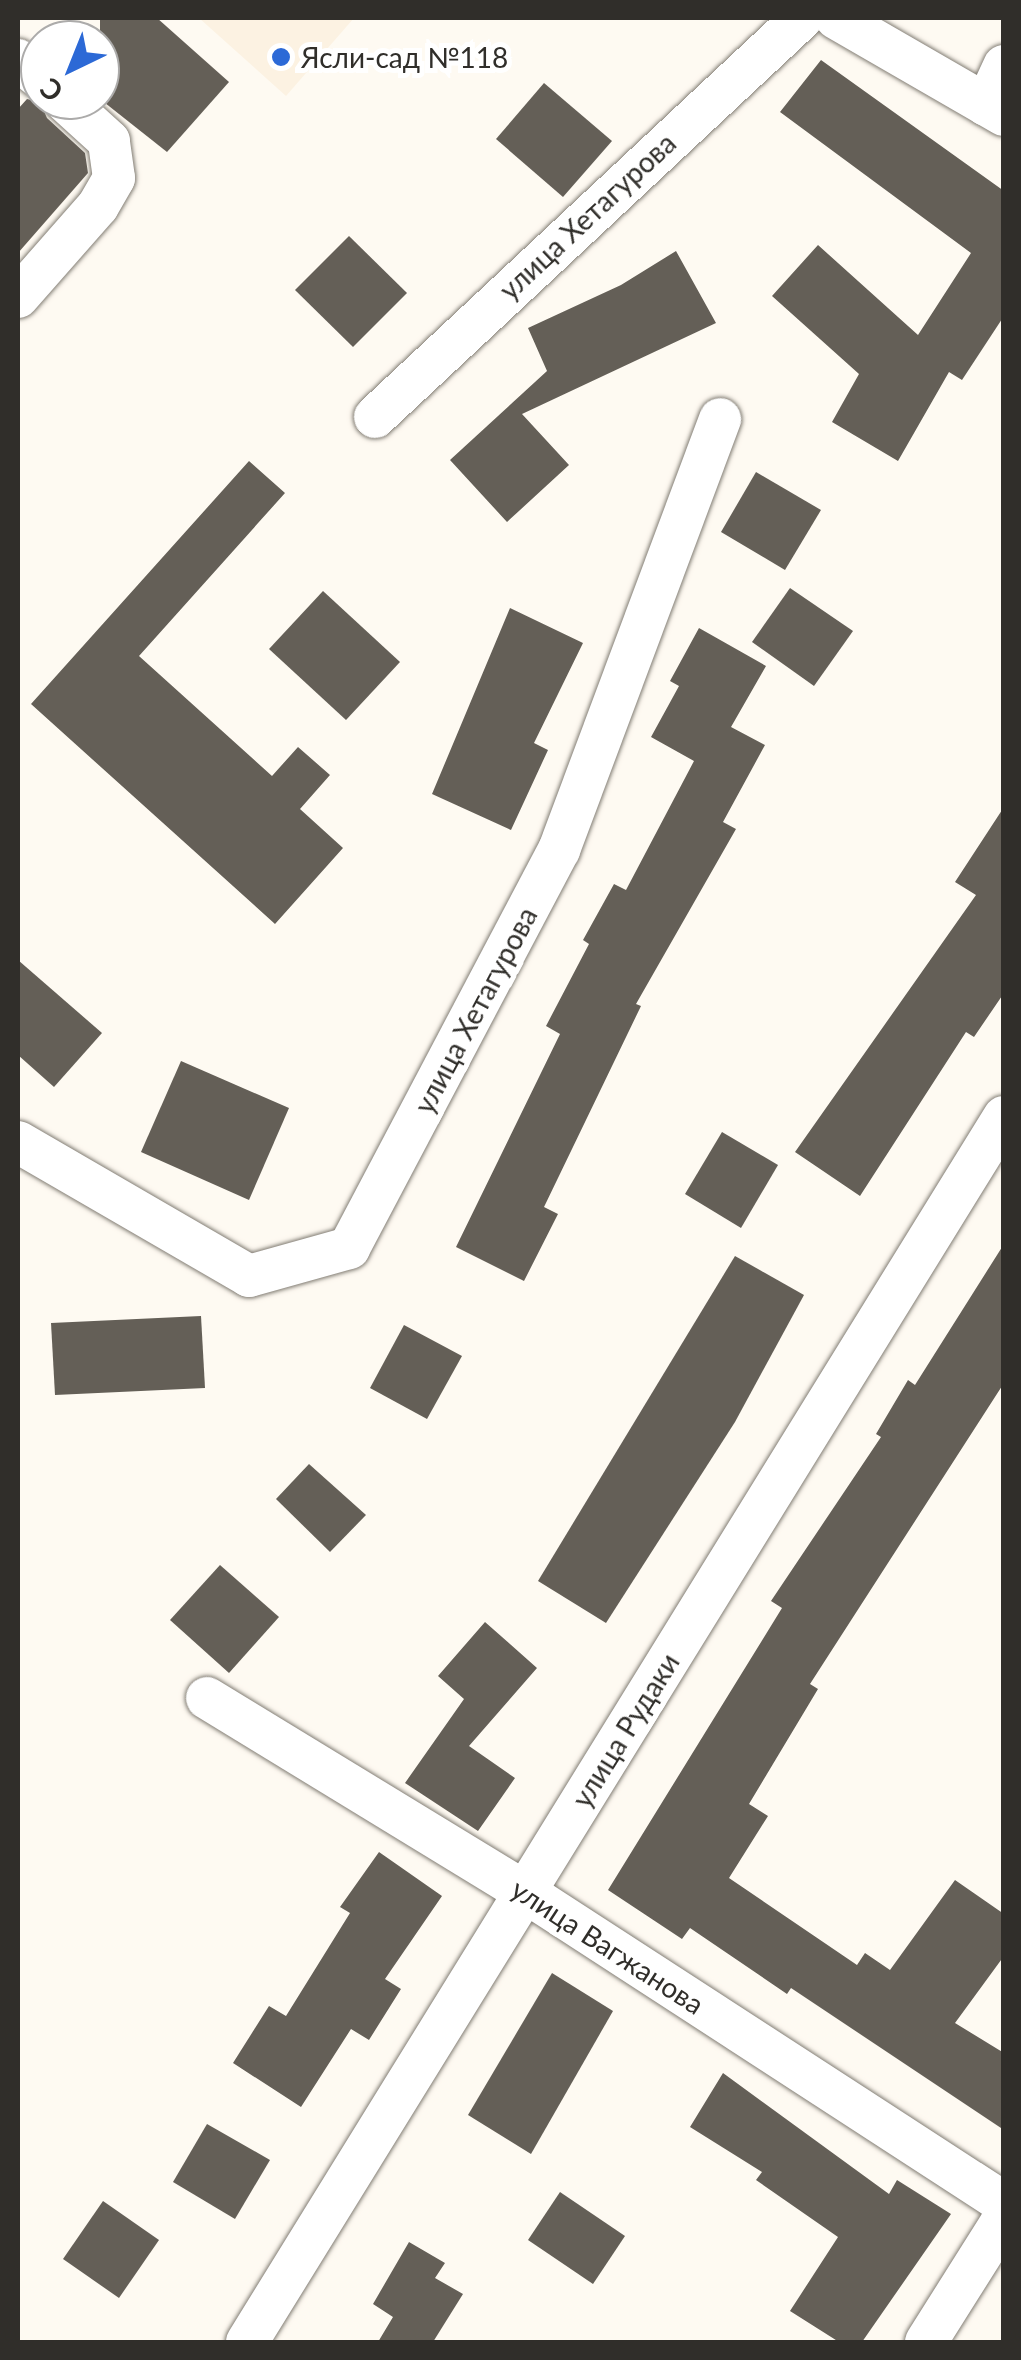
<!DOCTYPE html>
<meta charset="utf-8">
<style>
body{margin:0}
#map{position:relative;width:1021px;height:2360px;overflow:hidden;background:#fefaf2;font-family:Lato,sans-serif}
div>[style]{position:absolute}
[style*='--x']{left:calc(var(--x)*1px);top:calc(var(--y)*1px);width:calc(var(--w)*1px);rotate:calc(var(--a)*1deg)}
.built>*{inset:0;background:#fcf2e2}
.building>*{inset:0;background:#645f57}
.roads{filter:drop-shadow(0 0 2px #827d74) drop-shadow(0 0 2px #827d74)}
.minor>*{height:42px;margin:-21px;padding:0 21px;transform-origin:21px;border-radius:21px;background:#fff}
.dots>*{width:28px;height:28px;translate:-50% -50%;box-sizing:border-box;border:5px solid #fff;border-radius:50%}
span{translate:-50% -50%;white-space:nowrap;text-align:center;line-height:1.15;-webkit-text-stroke:10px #fff;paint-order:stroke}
.poi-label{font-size:28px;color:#302e2a}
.left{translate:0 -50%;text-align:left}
.street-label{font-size:28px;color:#302e2a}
.frame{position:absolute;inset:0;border:20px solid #302e2a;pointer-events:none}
.north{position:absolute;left:20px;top:20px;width:100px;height:100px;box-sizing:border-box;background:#fff;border:2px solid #acabaa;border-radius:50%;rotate:223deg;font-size:28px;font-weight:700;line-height:40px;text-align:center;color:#302e2a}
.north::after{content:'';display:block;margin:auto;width:35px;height:45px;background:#2c69d6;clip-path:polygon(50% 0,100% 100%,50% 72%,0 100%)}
</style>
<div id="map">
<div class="built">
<div style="clip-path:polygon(199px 18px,354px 18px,286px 96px)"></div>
</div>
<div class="building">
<div style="clip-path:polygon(100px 18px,157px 18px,229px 82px,167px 152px,100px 99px)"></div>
<div style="clip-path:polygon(821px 60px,1004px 191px,1004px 316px,962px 380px,949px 372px,898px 461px,832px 422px,859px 374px,772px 296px,818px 245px,918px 335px,971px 253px,780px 112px)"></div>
<div style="clip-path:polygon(544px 83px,612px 141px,563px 197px,496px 139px)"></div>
<div style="clip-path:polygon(27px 99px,40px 102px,47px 118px,85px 153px,88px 173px,18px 253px,18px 109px)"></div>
<div style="clip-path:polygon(349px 236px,407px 293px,353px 347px,295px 290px)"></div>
<div style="clip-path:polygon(676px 251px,716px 323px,522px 414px,569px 465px,507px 522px,450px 460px,547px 371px,528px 328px,621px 285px)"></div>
<div style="clip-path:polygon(249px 461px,285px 493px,139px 656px,272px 776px,298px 747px,330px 775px,300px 809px,343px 848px,275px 924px,31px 704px)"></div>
<div style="clip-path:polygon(756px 472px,821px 510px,785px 570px,721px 532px)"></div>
<div style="clip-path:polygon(790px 588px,853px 631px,814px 686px,752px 642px)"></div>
<div style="clip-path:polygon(323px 591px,400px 662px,346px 720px,269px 649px)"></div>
<div style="clip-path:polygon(510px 608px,583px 643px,534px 743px,548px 750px,511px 830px,432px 794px)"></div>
<div style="clip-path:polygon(699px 628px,766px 666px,731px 727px,765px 745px,723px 822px,736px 829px,636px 1004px,641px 1006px,544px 1207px,558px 1214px,524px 1281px,456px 1247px,560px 1034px,546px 1026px,589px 944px,583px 940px,614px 884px,626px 890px,694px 761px,651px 737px,679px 686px,670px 681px)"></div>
<div style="clip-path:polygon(1004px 807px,1004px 993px,974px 1037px,966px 1032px,860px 1196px,795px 1152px,976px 895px,955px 882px)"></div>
<div style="clip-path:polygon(18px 960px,102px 1033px,54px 1087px,18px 1055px)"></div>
<div style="clip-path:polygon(181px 1061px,289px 1108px,249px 1200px,141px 1152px)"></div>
<div style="clip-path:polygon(722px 1132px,778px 1165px,741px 1228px,685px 1194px)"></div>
<div style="clip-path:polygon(1004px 1244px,1004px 1383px,810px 1684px,818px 1689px,749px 1804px,768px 1816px,729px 1878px,857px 1965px,865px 1953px,890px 1970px,955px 1880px,1004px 1914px,1004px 1956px,955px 2023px,1004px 2053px,1004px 2130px,791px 1988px,787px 1994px,690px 1928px,682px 1939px,608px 1890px,782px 1608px,771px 1601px,881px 1437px,876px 1434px,908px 1380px,915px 1385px)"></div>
<div style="clip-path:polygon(735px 1256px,804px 1295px,735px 1422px,606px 1623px,538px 1581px)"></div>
<div style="clip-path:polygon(201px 1316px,205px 1388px,55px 1395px,51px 1323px)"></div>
<div style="clip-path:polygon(404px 1325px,462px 1356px,427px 1419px,370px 1388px)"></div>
<div style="clip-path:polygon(309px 1464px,366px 1515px,330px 1552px,276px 1499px)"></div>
<div style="clip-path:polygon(220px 1565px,279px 1617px,229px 1673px,170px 1620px)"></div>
<div style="clip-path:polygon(485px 1622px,537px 1668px,469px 1746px,515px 1778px,478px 1831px,405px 1783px,464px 1699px,438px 1676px)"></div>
<div style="clip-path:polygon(379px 1852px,442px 1896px,385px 1979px,401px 1989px,369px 2040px,351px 2029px,301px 2107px,233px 2063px,269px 2006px,286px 2016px,350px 1913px,340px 1907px)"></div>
<div style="clip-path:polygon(552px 1973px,613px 2011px,531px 2154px,468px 2115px)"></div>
<div style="clip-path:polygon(723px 2073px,889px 2194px,897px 2180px,951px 2214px,862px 2342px,839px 2342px,790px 2311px,838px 2237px,756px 2180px,762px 2172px,690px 2127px)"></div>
<div style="clip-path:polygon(207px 2124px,270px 2160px,235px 2219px,173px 2182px)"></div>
<div style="clip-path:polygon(560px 2192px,625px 2236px,593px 2284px,528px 2240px)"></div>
<div style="clip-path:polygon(103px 2201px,159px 2240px,119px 2298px,63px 2259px)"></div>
<div style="clip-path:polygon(409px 2242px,445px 2263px,435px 2278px,463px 2294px,433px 2342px,378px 2342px,393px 2317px,373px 2304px)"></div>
</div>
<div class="roads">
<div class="minor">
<div style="--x:836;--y:18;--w:194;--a:30"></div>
<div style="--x:18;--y:60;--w:28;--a:39"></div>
<div style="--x:986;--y:105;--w:43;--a:-65.2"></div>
<div style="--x:18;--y:297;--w:121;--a:-48.7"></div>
<div style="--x:98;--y:206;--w:32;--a:-60"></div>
<div style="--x:114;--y:178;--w:37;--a:-98"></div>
<div style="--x:109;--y:141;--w:61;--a:-137.7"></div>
<div style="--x:375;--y:417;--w:584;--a:-43.06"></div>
<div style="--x:18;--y:1142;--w:267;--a:30.1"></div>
<div style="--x:249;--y:1276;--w:104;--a:-15.6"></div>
<div style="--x:349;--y:1248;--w:450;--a:-62.2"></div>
<div style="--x:559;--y:850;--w:460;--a:-69.5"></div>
<div style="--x:207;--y:1698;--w:373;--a:31.4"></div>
<div style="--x:525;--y:1892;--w:571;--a:32.99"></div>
<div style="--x:247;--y:2342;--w:1440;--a:-58.29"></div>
<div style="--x:926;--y:2342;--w:146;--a:-57.8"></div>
</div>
</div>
<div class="dots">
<div style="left:281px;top:57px;background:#2c69d6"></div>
</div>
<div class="poi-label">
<span class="left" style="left:301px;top:57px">Ясли-сад №118</span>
</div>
<div class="street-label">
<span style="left:587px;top:216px;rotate:-43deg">улица Хетагурова</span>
<span style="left:475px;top:1010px;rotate:-62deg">улица Хетагурова</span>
<span style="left:625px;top:1730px;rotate:-58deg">улица Рудаки</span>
<span style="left:608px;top:1946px;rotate:33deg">улица Вагжанова</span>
</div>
<div class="frame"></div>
<div class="north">С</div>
</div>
